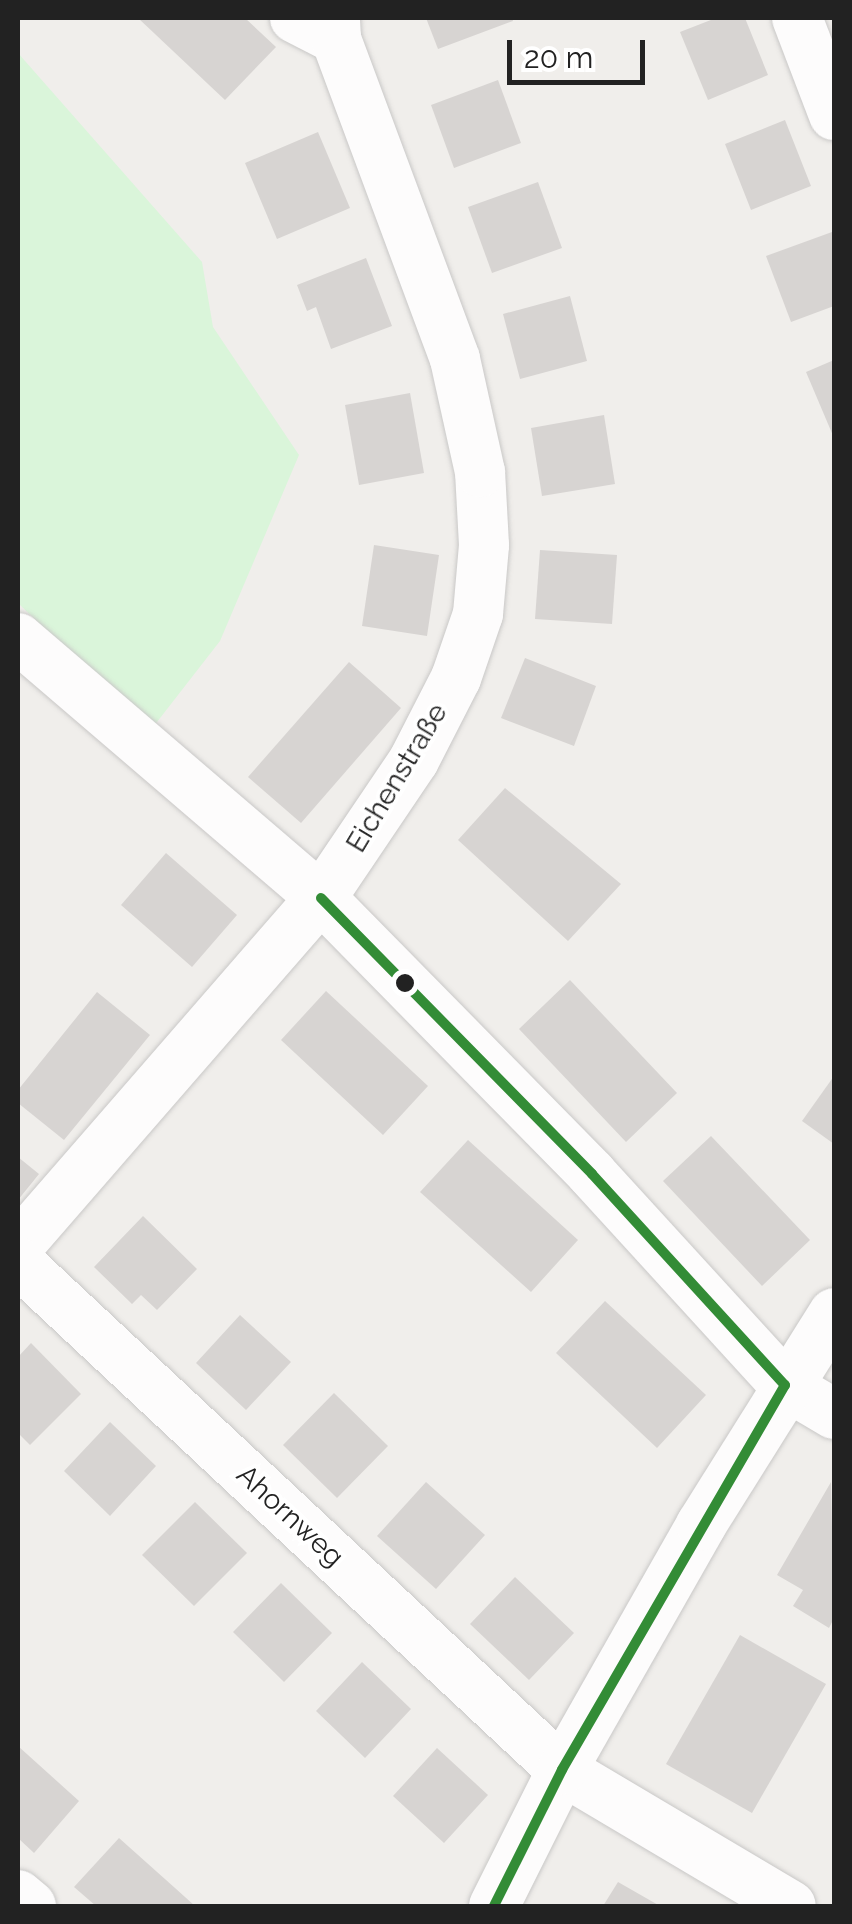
<!DOCTYPE html>
<meta charset="utf-8">
<style>
body{margin:0}
#map{position:relative;width:852px;height:1924px;overflow:hidden;background:#f0eeeb;font-family:Raleway,sans-serif}
div>[style]{position:absolute}
[style*='--x']{left:calc(var(--x)*1px);top:calc(var(--y)*1px);width:calc(var(--w)*1px);rotate:calc(var(--a)*1deg)}
.park>*{inset:0;background:#daf5da}
.building>*{inset:0;background:#d7d4d2}
.roads{filter:drop-shadow(0 0 2px #c9c8c7) drop-shadow(0 0 2px #c9c8c7)}
.minor>*{height:50px;margin:-25px;padding:0 25px;transform-origin:25px;border-radius:25px;background:#fdfcfc}
.bus-1>*{height:10px;margin:-5px;padding:0 5px;transform-origin:5px;border-radius:5px;background:#338c36}
.dots>*{width:28px;height:28px;translate:-50% -50%;box-sizing:border-box;border:5px solid #fff;border-radius:50%}
span{translate:-50% -50%;white-space:nowrap;text-align:center;line-height:1.15;-webkit-text-stroke:8px #fff;paint-order:stroke}
.street-label{font-size:28px;color:#222}
.frame{position:absolute;inset:0;border:20px solid #222;pointer-events:none}
.scale{position:absolute;left:507px;top:40px;width:138px;height:45px;box-sizing:border-box;border:5px solid #222;border-top:0;padding-left:12px;font-size:30px;line-height:35px;white-space:nowrap;color:#222;-webkit-text-stroke:8px #fff;paint-order:stroke}
</style>
<div id="map">
<div class="park">
<div style="clip-path:polygon(18px 53px,202px 262px,213px 327px,299px 455px,220px 641px,150px 731px,18px 603px)"></div>
</div>
<div class="building">
<div style="clip-path:polygon(138px 18px,245px 18px,276px 47px,225px 100px)"></div>
<div style="clip-path:polygon(426px 18px,512px 18px,513px 21px,438px 49px)"></div>
<div style="clip-path:polygon(716px 18px,745px 18px,768px 75px,708px 100px,680px 32px)"></div>
<div style="clip-path:polygon(498px 80px,521px 143px,454px 168px,431px 105px)"></div>
<div style="clip-path:polygon(785px 120px,811px 186px,751px 210px,725px 144px)"></div>
<div style="clip-path:polygon(318px 132px,350px 208px,277px 239px,245px 163px)"></div>
<div style="clip-path:polygon(538px 182px,562px 248px,492px 273px,468px 207px)"></div>
<div style="clip-path:polygon(832px 232px,834px 306px,791px 322px,766px 256px)"></div>
<div style="clip-path:polygon(366px 258px,392px 326px,331px 349px,316px 307px,307px 311px,297px 285px)"></div>
<div style="clip-path:polygon(570px 296px,587px 361px,520px 379px,503px 314px)"></div>
<div style="clip-path:polygon(834px 360px,834px 438px,806px 372px)"></div>
<div style="clip-path:polygon(410px 393px,424px 473px,359px 485px,345px 405px)"></div>
<div style="clip-path:polygon(604px 415px,615px 484px,542px 496px,531px 428px)"></div>
<div style="clip-path:polygon(374px 545px,439px 555px,427px 636px,362px 626px)"></div>
<div style="clip-path:polygon(540px 550px,617px 555px,612px 624px,535px 619px)"></div>
<div style="clip-path:polygon(525px 658px,596px 686px,574px 746px,501px 718px)"></div>
<div style="clip-path:polygon(349px 662px,401px 708px,301px 823px,248px 777px)"></div>
<div style="clip-path:polygon(505px 788px,621px 884px,568px 941px,458px 840px)"></div>
<div style="clip-path:polygon(166px 853px,237px 915px,192px 967px,121px 905px)"></div>
<div style="clip-path:polygon(570px 980px,677px 1093px,626px 1142px,519px 1029px)"></div>
<div style="clip-path:polygon(326px 991px,428px 1086px,383px 1135px,281px 1040px)"></div>
<div style="clip-path:polygon(97px 992px,150px 1035px,64px 1140px,18px 1103px,18px 1090px)"></div>
<div style="clip-path:polygon(834px 1076px,834px 1144px,802px 1121px)"></div>
<div style="clip-path:polygon(711px 1136px,810px 1240px,762px 1286px,663px 1181px)"></div>
<div style="clip-path:polygon(468px 1140px,578px 1240px,531px 1292px,420px 1192px)"></div>
<div style="clip-path:polygon(18px 1157px,39px 1174px,18px 1200px)"></div>
<div style="clip-path:polygon(143px 1216px,197px 1269px,157px 1310px,141px 1295px,132px 1304px,94px 1267px)"></div>
<div style="clip-path:polygon(605px 1301px,706px 1395px,657px 1448px,556px 1353px)"></div>
<div style="clip-path:polygon(240px 1315px,291px 1362px,246px 1410px,196px 1363px)"></div>
<div style="clip-path:polygon(31px 1343px,81px 1394px,30px 1445px,18px 1433px,18px 1357px)"></div>
<div style="clip-path:polygon(334px 1393px,388px 1446px,337px 1498px,283px 1445px)"></div>
<div style="clip-path:polygon(110px 1422px,156px 1466px,110px 1516px,64px 1471px)"></div>
<div style="clip-path:polygon(426px 1482px,485px 1535px,436px 1589px,377px 1536px)"></div>
<div style="clip-path:polygon(831px 1482px,834px 1618px,829px 1628px,793px 1606px,803px 1590px,777px 1575px)"></div>
<div style="clip-path:polygon(195px 1502px,247px 1553px,194px 1606px,142px 1555px)"></div>
<div style="clip-path:polygon(515px 1577px,574px 1633px,529px 1680px,470px 1624px)"></div>
<div style="clip-path:polygon(281px 1583px,332px 1633px,284px 1682px,233px 1632px)"></div>
<div style="clip-path:polygon(740px 1635px,826px 1684px,752px 1813px,666px 1764px)"></div>
<div style="clip-path:polygon(362px 1662px,411px 1709px,365px 1758px,316px 1711px)"></div>
<div style="clip-path:polygon(18px 1746px,79px 1801px,34px 1853px,18px 1838px)"></div>
<div style="clip-path:polygon(437px 1748px,488px 1795px,444px 1843px,393px 1796px)"></div>
<div style="clip-path:polygon(119px 1838px,175px 1888px,195px 1906px,96px 1906px,74px 1887px)"></div>
<div style="clip-path:polygon(618px 1882px,660px 1906px,603px 1906px)"></div>
</div>
<div class="roads">
<div class="minor">
<div style="--x:295;--y:18;--w:46;--a:27.1"></div>
<div style="--x:797;--y:18;--w:104;--a:69.1"></div>
<div style="--x:18;--y:638;--w:399;--a:40.6"></div>
<div style="--x:321;--y:898;--w:387;--a:45.5"></div>
<div style="--x:592;--y:1174;--w:286;--a:47.6"></div>
<div style="--x:785;--y:1385;--w:57;--a:30.6"></div>
<div style="--x:18;--y:1246;--w:461;--a:-49"></div>
<div style="--x:321;--y:898;--w:166;--a:-56"></div>
<div style="--x:414;--y:760;--w:92;--a:-62.9"></div>
<div style="--x:456;--y:678;--w:68;--a:-71"></div>
<div style="--x:478;--y:614;--w:69;--a:-85"></div>
<div style="--x:484;--y:545;--w:73;--a:-93.1"></div>
<div style="--x:480;--y:472;--w:116;--a:-102.5"></div>
<div style="--x:455;--y:359;--w:341;--a:-110.4"></div>
<div style="--x:336;--y:39;--w:21;--a:-93"></div>
<div style="--x:18;--y:1262;--w:744;--a:43.04"></div>
<div style="--x:562;--y:1770;--w:266;--a:30.7"></div>
<div style="--x:18;--y:1895;--w:17;--a:40"></div>
<div style="--x:494;--y:1906;--w:152;--a:-63.4"></div>
<div style="--x:562;--y:1770;--w:282;--a:-60.4"></div>
<div style="--x:701;--y:1525;--w:250;--a:-57.9"></div>
</div>
</div>
<div class="bus-1">
<div style="--x:321;--y:898;--w:387;--a:45.5"></div>
<div style="--x:592;--y:1174;--w:286;--a:47.6"></div>
<div style="--x:785;--y:1385;--w:445;--a:120.1"></div>
<div style="--x:562;--y:1770;--w:152;--a:116.6"></div>
</div>
<div class="dots">
<div style="left:405px;top:983px;background:#222"></div>
</div>
<div class="street-label">
<span style="left:397px;top:778px;rotate:-59deg">Eichenstraße</span>
<span style="left:290px;top:1516px;rotate:43deg">Ahornweg</span>
</div>
<div class="frame"></div>
<div class="scale">20 m</div>
</div>
